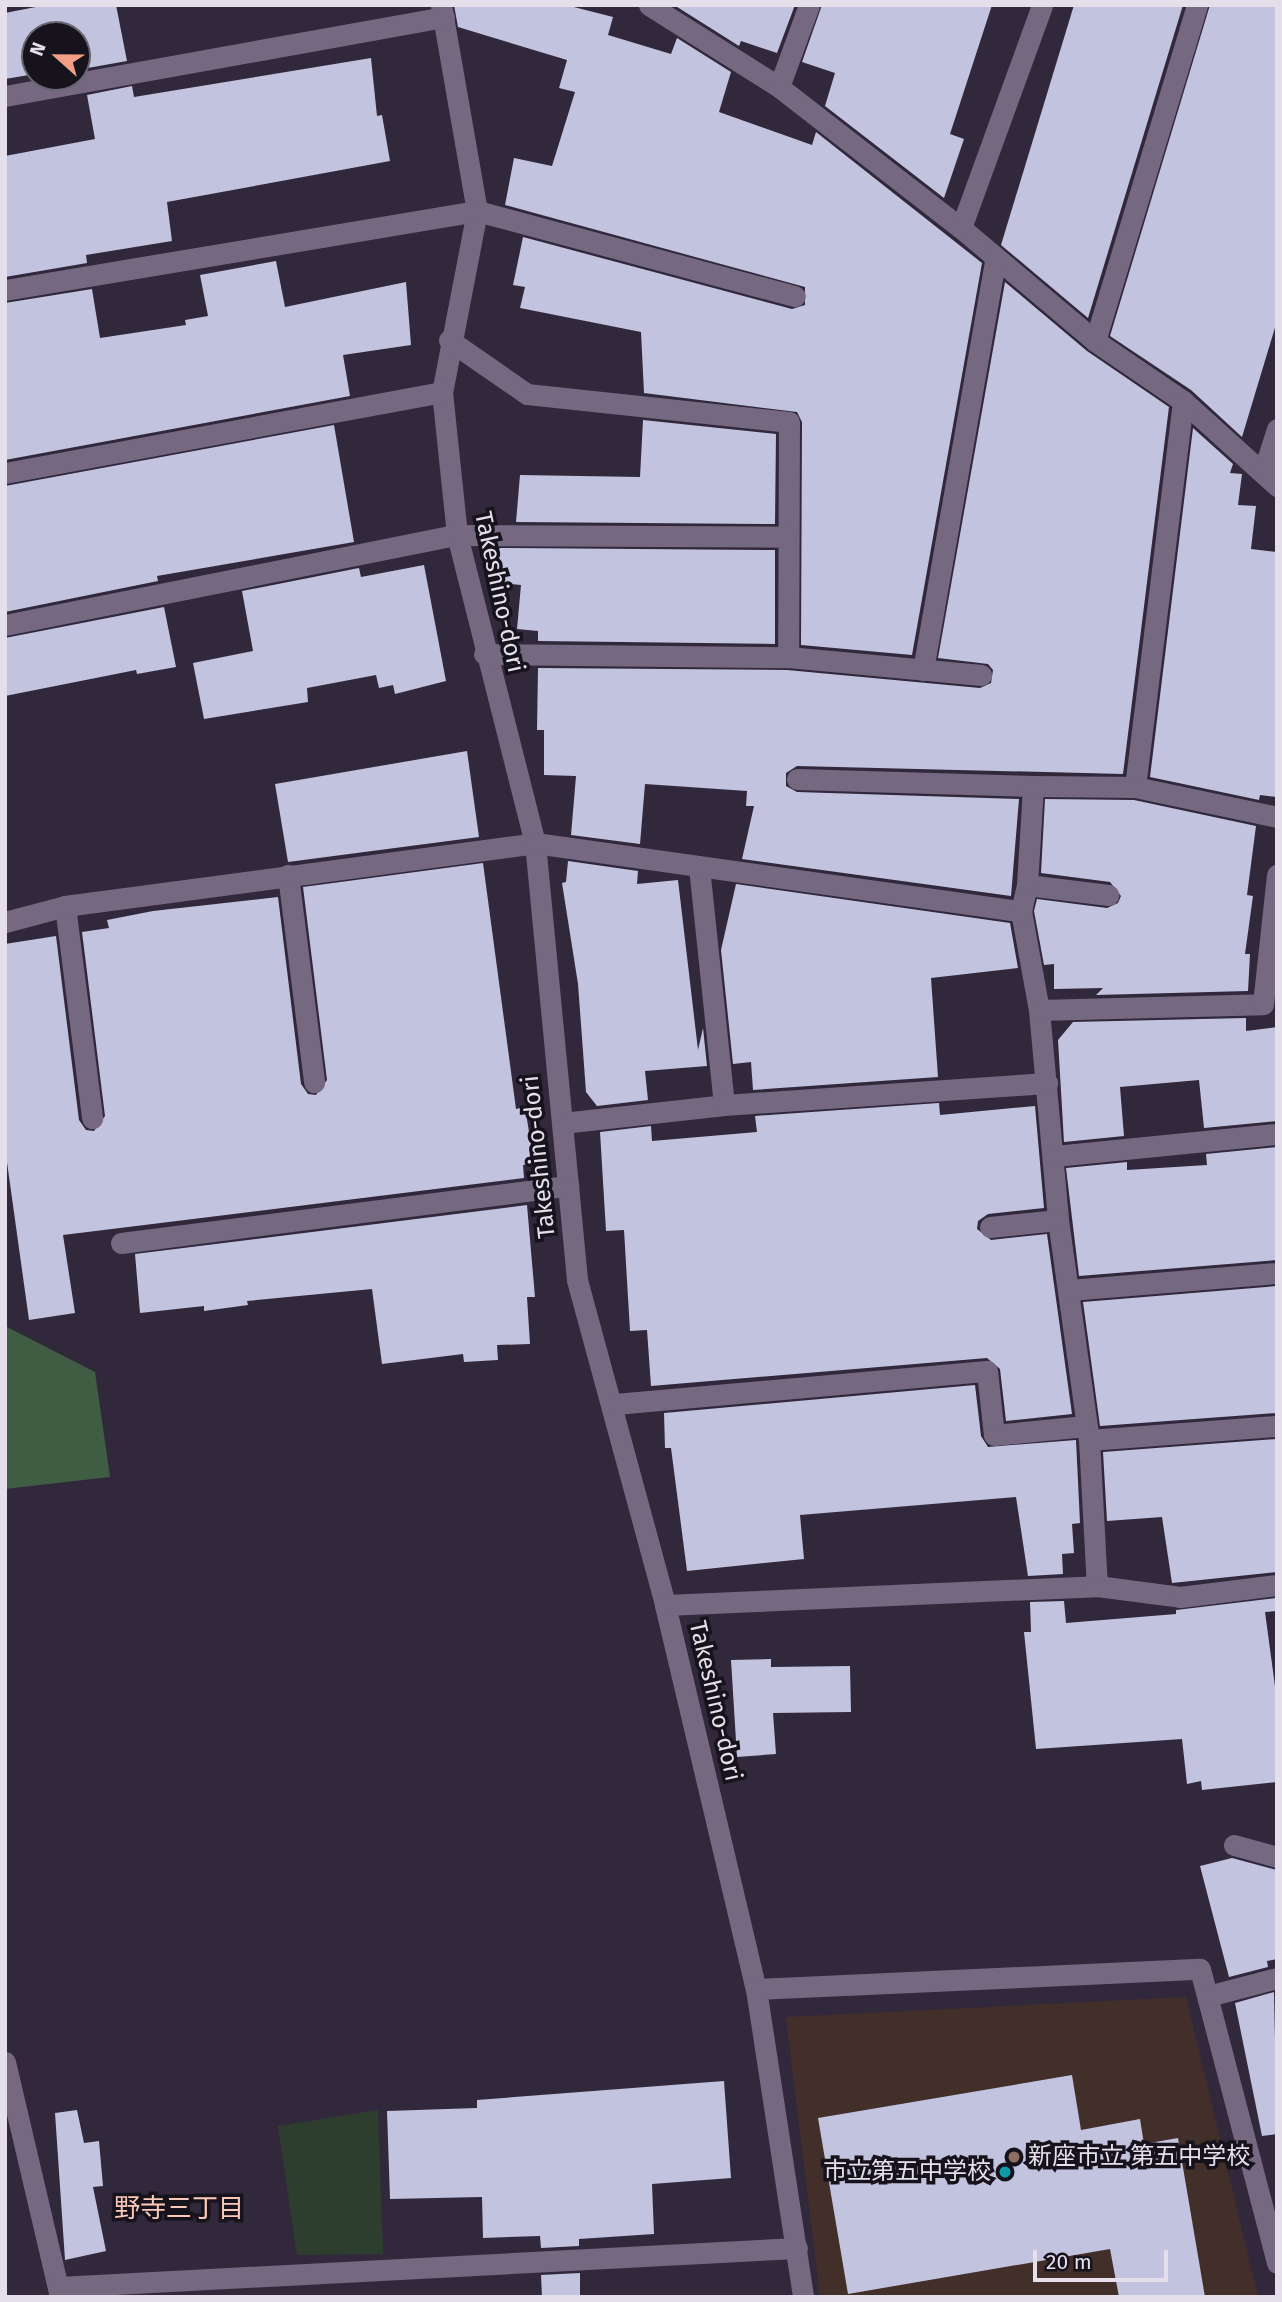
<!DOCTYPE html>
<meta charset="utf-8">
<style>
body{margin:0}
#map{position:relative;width:1282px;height:2302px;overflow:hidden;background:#32283c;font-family:"Fira Sans","Noto Sans JP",sans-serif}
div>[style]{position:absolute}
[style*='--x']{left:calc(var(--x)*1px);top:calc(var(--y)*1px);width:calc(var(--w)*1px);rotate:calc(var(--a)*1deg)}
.commercial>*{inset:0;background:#422f29}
.green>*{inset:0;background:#2d3e2f}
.forest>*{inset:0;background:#3f5d43}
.building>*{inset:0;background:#c2c3de}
.minor>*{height:21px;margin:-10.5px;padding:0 10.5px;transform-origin:10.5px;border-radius:10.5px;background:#746980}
.dots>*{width:19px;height:19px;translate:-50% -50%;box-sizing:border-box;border:4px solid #17131c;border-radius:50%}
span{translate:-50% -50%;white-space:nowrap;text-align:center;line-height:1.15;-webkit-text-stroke:7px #17131c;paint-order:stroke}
.street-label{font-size:24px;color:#e5dfec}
.poi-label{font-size:24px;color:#e5dfec}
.left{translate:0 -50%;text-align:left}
.right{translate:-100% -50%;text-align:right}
.neighbourhood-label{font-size:26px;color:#f9c8b9}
.frame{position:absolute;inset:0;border:7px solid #e5dfec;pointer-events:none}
.north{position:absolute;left:21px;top:21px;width:70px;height:70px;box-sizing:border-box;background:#17131c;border:2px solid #69656f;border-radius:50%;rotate:291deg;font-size:19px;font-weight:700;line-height:28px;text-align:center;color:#e5dfec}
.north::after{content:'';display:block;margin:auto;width:24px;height:32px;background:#f39f85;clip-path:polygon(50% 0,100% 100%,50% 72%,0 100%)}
.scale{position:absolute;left:1033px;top:2250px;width:135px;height:32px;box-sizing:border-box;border:4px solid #e5dfec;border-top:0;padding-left:9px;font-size:21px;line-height:24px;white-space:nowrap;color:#e5dfec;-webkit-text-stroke:5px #17131c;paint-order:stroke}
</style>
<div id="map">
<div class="commercial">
<div style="clip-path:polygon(1186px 1997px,1258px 2297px,820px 2297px,786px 2017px)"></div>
</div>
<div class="green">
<div style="clip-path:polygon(378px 2110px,383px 2254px,297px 2255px,278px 2126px)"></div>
</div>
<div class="forest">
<div style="clip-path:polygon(5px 1326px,95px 1372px,110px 1477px,5px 1489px)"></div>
</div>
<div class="building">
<div style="clip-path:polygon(46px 5px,116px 5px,127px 61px,82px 69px,77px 67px,77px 35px,35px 35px,35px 74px,5px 79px,5px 13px)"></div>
<div style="clip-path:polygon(454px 5px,566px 5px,613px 17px,608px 35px,671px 54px,677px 38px,731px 72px,719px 112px,812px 145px,816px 132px,982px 263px,912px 655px,801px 645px,802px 422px,797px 412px,644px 393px,641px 332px,520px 308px,525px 287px,513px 285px,523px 237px,792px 309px,805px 305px,805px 287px,505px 205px,514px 158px,552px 166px,575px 92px,559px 88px,567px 60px,458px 27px)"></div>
<div style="clip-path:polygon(674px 5px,795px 5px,777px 53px,741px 41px,739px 46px)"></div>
<div style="clip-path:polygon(822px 5px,992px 5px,950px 134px,964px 139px,944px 198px,825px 106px,835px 73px,802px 62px)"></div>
<div style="clip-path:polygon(1074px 5px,1183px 5px,1088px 318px,1001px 245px)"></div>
<div style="clip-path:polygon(1210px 5px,1277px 5px,1277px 321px,1242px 437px,1191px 390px,1110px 336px)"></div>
<div style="clip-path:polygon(371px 58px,377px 116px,382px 115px,390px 161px,167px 202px,172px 241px,86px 255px,87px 263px,5px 277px,5px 156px,95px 139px,87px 95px,132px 86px,134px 97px)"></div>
<div style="clip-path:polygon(276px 261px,285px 307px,406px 282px,411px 345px,343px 355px,350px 396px,5px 460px,5px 303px,92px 289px,100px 338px,186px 325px,185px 320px,208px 316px,200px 275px)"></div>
<div style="clip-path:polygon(1005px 282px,1087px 351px,1169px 407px,1123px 774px,797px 766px,786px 773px,786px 786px,797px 792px,1019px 799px,1011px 896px,742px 859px,754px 806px,746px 806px,747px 791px,645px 784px,640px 844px,571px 835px,576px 776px,544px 775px,544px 730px,537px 730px,538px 668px,787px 670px,980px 688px,991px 683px,993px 670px,988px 664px,938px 658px)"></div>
<div style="clip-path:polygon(643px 420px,776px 434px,775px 524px,516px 522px,520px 475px,640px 477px)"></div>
<div style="clip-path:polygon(334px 425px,354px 542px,157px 576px,158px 581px,5px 612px,5px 486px)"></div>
<div style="clip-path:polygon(1193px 428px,1233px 464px,1230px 473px,1242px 474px,1238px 505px,1256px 506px,1251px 549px,1277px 552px,1277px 797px,1260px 795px,1259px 800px,1150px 777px)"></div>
<div style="clip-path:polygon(500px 548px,775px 550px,775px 644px,538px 641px,538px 631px,517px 629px,521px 585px,499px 583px,491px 563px)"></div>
<div style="clip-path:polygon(424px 565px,446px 681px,395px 694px,393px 685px,379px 688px,376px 675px,307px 688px,308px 702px,204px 719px,193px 663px,253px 651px,242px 591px,359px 568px,361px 577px)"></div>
<div style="clip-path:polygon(164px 607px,176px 667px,137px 674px,136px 670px,5px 696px,5px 638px)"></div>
<div style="clip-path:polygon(467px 751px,479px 837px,288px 862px,275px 784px)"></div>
<div style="clip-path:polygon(1045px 799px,1134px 800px,1256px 826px,1247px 895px,1253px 896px,1245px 954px,1250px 954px,1248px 991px,1096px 995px,1103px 988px,1054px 989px,1054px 964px,1044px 965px,1034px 911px,1037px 899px,1107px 908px,1118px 903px,1121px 896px,1110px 882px,1041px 873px)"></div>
<div style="clip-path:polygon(568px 861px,638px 871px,637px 884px,678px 880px,698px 1050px,703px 1028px,707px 1066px,645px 1071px,648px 1100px,597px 1106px,586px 1092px,578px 984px,562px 883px,566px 882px)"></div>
<div style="clip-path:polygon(483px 863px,516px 1109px,525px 1107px,534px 1163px,523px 1165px,524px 1178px,63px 1235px,75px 1313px,29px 1320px,5px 1148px,5px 944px,56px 936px,79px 1120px,86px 1130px,94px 1131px,105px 1116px,82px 932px,109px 928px,107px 920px,153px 911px,278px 897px,301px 1084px,308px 1094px,316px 1095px,327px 1080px,303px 887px)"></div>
<div style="clip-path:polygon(736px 884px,1010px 923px,1018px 968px,931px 978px,938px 1077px,753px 1090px,751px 1062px,733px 1064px,721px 950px)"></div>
<div style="clip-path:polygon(1246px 1018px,1246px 1031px,1277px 1027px,1277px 1121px,1204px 1128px,1199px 1080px,1120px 1087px,1124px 1136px,1064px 1142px,1058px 1040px,1073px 1022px)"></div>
<div style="clip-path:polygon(939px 1103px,940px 1115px,1035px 1106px,1044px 1208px,988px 1214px,978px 1221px,977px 1229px,991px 1240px,1047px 1234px,1072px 1414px,1006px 1421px,1000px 1369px,987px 1358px,651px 1386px,647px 1330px,630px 1331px,624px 1230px,606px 1231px,600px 1132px,651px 1126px,652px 1141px,757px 1132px,755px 1116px)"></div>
<div style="clip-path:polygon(1277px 1147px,1277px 1260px,1079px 1276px,1066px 1168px,1127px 1162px,1127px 1170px,1207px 1165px,1206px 1154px)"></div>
<div style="clip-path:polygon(527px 1205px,535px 1297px,527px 1297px,530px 1344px,497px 1345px,498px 1360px,464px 1362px,463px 1354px,382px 1364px,372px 1289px,247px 1301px,248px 1305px,204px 1311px,204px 1306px,140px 1313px,135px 1254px)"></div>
<div style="clip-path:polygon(1277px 1286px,1277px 1413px,1100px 1426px,1083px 1302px)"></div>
<div style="clip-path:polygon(975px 1385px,981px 1436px,988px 1447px,1076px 1440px,1080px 1523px,1072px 1524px,1074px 1553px,1062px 1554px,1063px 1574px,1028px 1576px,1016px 1497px,800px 1515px,804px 1559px,687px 1571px,671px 1448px,665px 1448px,664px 1413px)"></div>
<div style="clip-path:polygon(1277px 1439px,1277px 1572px,1172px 1583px,1162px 1517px,1107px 1521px,1103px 1452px)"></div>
<div style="clip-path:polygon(1277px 1598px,1277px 1611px,1265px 1612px,1277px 1701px,1277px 1782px,1202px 1790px,1201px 1781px,1187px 1784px,1182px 1739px,1036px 1749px,1024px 1632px,1031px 1632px,1030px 1602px,1064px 1601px,1066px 1623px,1176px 1614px,1176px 1610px)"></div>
<div style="clip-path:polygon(771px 1659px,771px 1667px,850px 1666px,851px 1712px,773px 1713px,776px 1754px,737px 1757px,731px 1660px)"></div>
<div style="clip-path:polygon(1232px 1858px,1277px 1870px,1277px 1959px,1267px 1961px,1268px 1967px,1229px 1977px,1200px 1866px)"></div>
<div style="clip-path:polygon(1274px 1992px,1277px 2134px,1262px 2136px,1235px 2003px)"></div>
<div style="clip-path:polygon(1072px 2075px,1081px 2130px,1140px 2119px,1144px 2144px,1178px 2138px,1205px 2297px,1119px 2297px,1110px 2249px,848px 2294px,818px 2118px)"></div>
<div style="clip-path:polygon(724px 2081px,731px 2178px,652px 2184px,654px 2234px,579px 2239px,579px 2246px,541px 2248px,540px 2236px,483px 2238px,482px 2197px,390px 2199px,387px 2111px,477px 2108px,477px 2100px)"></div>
<div style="clip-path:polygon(77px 2110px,84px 2143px,99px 2141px,103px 2186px,93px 2187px,106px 2251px,65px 2260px,55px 2113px)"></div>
<div style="clip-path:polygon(580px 2273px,580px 2297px,542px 2297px,541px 2275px)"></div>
</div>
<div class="minor">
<div style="--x:441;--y:5;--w:209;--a:80.1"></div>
<div style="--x:477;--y:211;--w:184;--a:100.9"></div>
<div style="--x:442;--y:392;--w:144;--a:84"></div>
<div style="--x:457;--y:535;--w:318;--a:75.8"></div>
<div style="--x:535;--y:843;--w:439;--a:84.5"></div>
<div style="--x:577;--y:1280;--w:337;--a:74.8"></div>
<div style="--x:665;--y:1605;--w:395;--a:76.7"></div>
<div style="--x:756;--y:1989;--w:312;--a:81.3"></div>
<div style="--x:649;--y:5;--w:154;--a:32.2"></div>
<div style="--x:779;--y:87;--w:230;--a:37.8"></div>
<div style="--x:961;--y:228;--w:175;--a:40.1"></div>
<div style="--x:1095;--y:341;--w:107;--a:34.3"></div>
<div style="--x:1183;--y:401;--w:127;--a:42.1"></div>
<div style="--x:779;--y:87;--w:87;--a:-69.9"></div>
<div style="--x:5;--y:96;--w:446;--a:-10.2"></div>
<div style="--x:961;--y:228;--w:237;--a:-70"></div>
<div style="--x:5;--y:290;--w:479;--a:-9.5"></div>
<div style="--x:477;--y:211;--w:329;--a:15"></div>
<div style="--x:449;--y:340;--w:95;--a:34.7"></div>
<div style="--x:527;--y:394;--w:263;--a:6.1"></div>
<div style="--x:789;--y:422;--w:235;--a:90.2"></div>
<div style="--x:1095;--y:341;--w:351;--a:-73.1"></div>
<div style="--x:1264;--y:470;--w:43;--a:-72.4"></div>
<div style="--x:5;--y:473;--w:444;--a:-10.5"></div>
<div style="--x:5;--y:625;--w:461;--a:-11.3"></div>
<div style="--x:457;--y:535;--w:329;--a:0.3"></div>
<div style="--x:484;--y:654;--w:304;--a:0.6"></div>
<div style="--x:788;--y:657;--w:194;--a:5.3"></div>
<div style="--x:923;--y:670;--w:419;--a:-80"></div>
<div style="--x:797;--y:779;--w:236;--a:1.7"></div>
<div style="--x:1135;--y:787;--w:389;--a:-82.9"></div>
<div style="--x:699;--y:867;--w:239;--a:84"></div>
<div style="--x:288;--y:875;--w:209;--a:82.8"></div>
<div style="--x:1027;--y:885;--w:82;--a:7"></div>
<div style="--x:65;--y:906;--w:214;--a:82.7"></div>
<div style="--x:1021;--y:911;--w:101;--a:79.7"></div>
<div style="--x:1039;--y:1010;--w:211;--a:84.8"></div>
<div style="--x:1058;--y:1220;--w:222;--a:82"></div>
<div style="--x:1089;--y:1440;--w:146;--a:86.9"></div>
<div style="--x:5;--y:922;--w:62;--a:-14.9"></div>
<div style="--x:65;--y:906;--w:474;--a:-7.6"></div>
<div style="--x:535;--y:843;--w:491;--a:8"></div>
<div style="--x:1021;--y:911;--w:27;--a:-77"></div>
<div style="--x:1027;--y:885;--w:99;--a:-86.5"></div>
<div style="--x:1033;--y:786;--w:102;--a:0.6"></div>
<div style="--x:1135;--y:787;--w:145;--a:11.9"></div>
<div style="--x:1039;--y:1010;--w:224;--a:-1.5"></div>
<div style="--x:1263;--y:1004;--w:130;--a:-83.8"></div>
<div style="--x:562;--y:1123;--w:163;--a:-6.3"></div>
<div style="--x:724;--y:1105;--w:324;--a:-3.9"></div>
<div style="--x:1055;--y:1156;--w:223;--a:-5.7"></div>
<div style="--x:990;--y:1227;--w:68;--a:-5.9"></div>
<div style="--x:121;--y:1243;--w:451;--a:-7.3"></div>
<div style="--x:1069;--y:1290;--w:209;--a:-4.7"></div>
<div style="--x:615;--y:1404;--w:373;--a:-5.1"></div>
<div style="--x:987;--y:1371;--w:64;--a:83.8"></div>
<div style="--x:994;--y:1435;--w:92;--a:-5.6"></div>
<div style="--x:1089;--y:1440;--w:189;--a:-4.3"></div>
<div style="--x:665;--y:1605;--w:432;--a:-2.5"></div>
<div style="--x:1097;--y:1586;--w:84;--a:7.5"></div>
<div style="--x:1180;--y:1597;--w:98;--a:-7.1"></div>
<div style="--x:1234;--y:1845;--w:45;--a:15.6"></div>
<div style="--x:756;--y:1989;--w:444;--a:-2.6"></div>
<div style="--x:1200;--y:1969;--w:304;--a:75.3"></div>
<div style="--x:1208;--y:1996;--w:71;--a:-14.6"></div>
<div style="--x:5;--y:2062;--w:241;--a:76.8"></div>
<div style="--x:59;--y:2287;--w:739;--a:-3.03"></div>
</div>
<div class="dots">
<div style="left:1014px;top:2157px;background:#8d6e63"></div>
<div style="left:1005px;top:2172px;background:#0f9aa8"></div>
</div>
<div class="street-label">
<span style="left:499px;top:592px;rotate:78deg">Takeshino-dori</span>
<span style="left:539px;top:1157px;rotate:-96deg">Takeshino-dori</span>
<span style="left:715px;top:1701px;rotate:77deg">Takeshino-dori</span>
</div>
<div class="poi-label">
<span class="left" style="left:1028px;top:2157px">新座市立 第五中学校</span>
<span class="right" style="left:991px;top:2172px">市立第五中学校</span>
</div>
<div class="neighbourhood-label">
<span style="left:179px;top:2209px">野寺三丁目</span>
</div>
<div class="frame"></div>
<div class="north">N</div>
<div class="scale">20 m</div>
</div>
